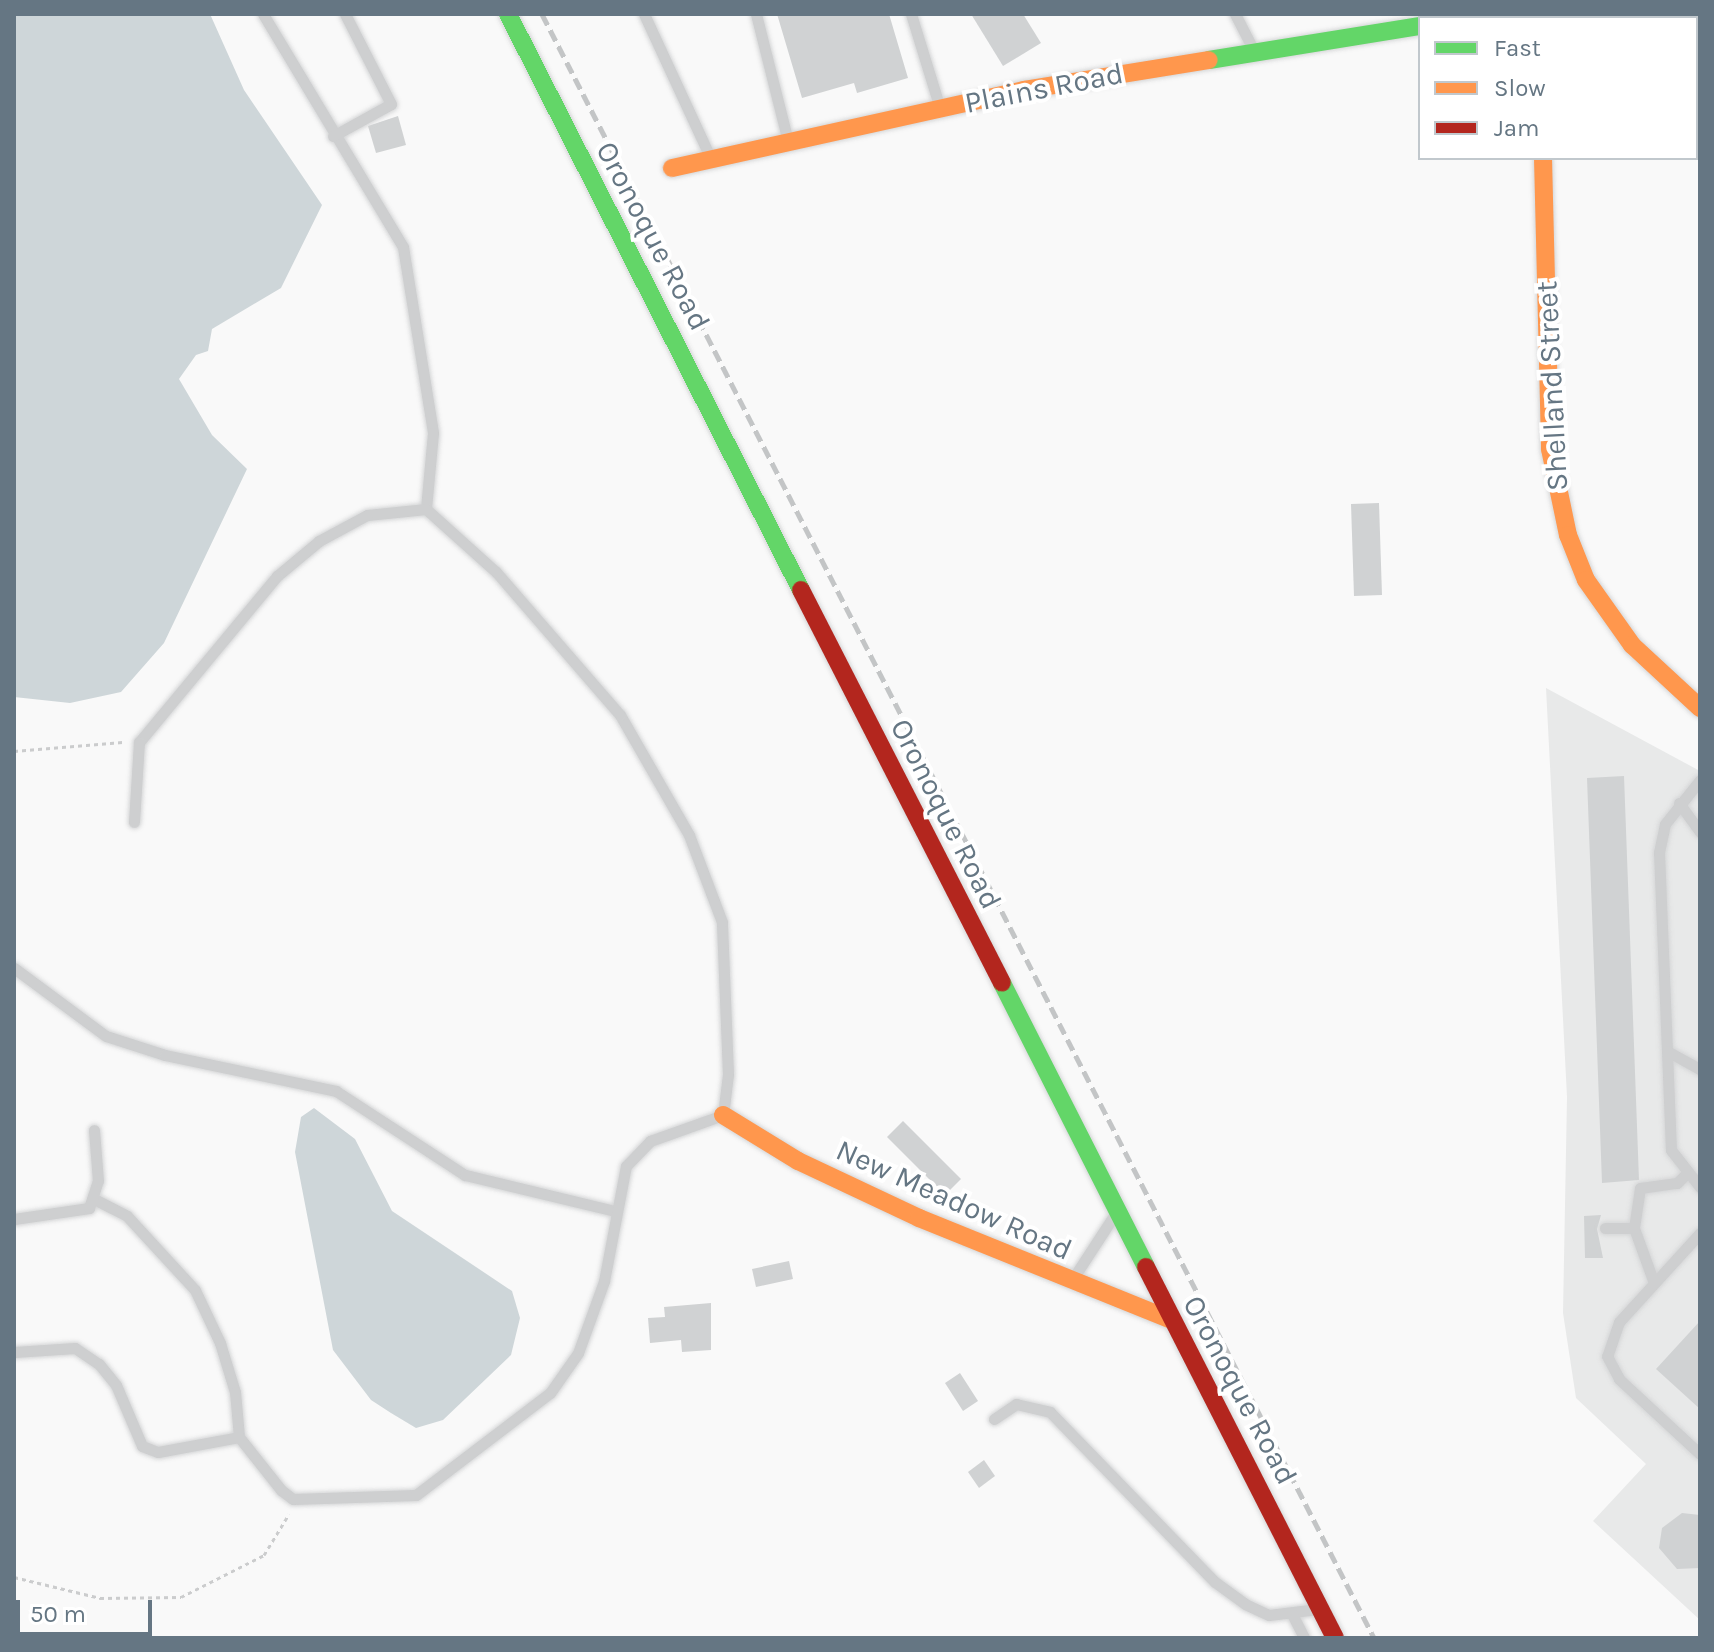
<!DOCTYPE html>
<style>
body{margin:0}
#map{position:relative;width:1714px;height:1652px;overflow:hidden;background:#f9f9f9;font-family:Karla,sans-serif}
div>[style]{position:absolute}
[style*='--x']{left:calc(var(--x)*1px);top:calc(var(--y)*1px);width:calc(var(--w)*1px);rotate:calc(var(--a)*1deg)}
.built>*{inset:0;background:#e8e9e9}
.water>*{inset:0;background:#ced6d9}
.building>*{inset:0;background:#d0d2d3}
.path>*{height:3px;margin-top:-1.5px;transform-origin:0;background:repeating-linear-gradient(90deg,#cbcccd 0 4px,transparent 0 8px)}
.roads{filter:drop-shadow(0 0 2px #d5d6d7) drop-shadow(0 0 2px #d5d6d7)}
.lane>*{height:11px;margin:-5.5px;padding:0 5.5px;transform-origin:5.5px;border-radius:5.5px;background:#cecfd0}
.street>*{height:22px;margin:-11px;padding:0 11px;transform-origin:11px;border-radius:11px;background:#cecfd0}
.fast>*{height:18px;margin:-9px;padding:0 9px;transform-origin:9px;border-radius:9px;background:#63d668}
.slow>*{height:18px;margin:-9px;padding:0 9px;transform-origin:9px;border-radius:9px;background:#ff974d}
.jam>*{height:18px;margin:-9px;padding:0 9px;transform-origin:9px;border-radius:9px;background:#b3261e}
.rail>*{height:5px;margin-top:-2.5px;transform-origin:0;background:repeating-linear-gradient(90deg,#c3c5c6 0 12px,transparent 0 18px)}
span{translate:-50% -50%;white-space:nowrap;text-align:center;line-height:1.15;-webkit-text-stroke:8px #fff;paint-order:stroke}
.street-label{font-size:30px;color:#657683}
.frame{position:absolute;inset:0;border:16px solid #657683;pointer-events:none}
.legend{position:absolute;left:1418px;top:16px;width:280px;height:144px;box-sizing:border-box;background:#fff;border:2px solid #c1c8cd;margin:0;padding:10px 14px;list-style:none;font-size:24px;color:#657683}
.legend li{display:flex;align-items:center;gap:16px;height:40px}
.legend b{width:40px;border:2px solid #c1c8cd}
.scale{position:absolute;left:16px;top:1600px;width:136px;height:36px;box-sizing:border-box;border:4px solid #657683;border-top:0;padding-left:10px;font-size:24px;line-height:28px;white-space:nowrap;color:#657683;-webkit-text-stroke:6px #fff;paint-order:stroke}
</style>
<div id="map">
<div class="built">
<div style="clip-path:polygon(1546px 688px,1700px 771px,1700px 1620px,1593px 1521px,1646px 1464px,1576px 1398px,1563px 1313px,1567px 1097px)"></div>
</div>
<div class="water">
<div style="clip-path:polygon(14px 14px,210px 14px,244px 90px,322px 205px,281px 288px,212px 329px,208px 351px,196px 355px,179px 379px,212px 435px,247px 469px,164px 643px,121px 692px,70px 703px,14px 697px)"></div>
<div style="clip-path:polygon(314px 1108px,355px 1139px,392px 1211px,512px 1291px,520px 1318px,511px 1355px,443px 1420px,416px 1428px,391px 1413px,371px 1400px,333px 1350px,295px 1152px,301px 1117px)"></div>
</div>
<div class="building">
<div style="clip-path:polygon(777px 14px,889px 14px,908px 78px,857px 93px,854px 83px,802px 98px)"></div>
<div style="clip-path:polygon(971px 14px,1023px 14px,1041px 43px,1003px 66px)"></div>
<div style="clip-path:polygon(398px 116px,406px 145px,376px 153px,368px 126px)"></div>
<div style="clip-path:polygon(1379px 503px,1382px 595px,1354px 596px,1351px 504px)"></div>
<div style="clip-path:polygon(1624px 776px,1639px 1180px,1602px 1183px,1587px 778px)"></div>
<div style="clip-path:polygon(903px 1121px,961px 1179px,945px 1195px,887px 1137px)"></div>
<div style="clip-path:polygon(1601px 1215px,1597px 1229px,1603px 1258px,1585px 1258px,1584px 1216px)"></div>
<div style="clip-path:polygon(789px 1261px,793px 1279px,756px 1287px,752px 1269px)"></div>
<div style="clip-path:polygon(711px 1303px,711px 1350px,682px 1352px,681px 1340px,650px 1343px,648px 1318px,665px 1317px,664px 1307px)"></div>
<div style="clip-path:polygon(1700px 1321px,1700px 1409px,1656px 1369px)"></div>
<div style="clip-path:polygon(960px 1373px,978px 1401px,963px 1411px,945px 1383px)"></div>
<div style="clip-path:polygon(984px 1460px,995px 1476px,979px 1488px,968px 1472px)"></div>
<div style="clip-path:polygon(1682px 1513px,1700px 1515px,1700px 1568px,1677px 1569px,1659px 1548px,1662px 1528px)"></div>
</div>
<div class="path">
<div style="--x:14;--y:751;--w:109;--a:-4.7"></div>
<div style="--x:14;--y:1577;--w:89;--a:13.7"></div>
<div style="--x:100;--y:1598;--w:81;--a:-0.7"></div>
<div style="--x:181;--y:1597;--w:93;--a:-26.8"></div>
<div style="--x:264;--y:1555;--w:48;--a:-58.6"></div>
</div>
<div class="roads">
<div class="lane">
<div style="--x:263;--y:14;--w:272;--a:59"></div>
<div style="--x:403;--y:247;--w:188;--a:80.8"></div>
<div style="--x:433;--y:433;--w:76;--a:95.3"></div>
<div style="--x:644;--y:14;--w:157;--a:65.2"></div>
<div style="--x:756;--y:14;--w:131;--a:75.9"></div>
<div style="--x:911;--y:14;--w:98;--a:72.9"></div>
<div style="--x:1235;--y:14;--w:42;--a:62.8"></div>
<div style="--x:333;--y:136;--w:66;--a:-28.9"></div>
<div style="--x:391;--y:104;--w:101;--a:-117.1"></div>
<div style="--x:1700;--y:780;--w:56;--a:128.5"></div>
<div style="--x:1665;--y:824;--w:29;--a:102"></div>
<div style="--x:1659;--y:852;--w:298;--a:87.7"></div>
<div style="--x:1671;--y:1150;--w:47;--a:51.9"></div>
<div style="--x:1679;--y:803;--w:36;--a:54"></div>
<div style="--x:14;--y:968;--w:114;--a:36.5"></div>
<div style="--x:106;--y:1036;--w:62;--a:17.9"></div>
<div style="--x:165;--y:1055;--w:175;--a:11.9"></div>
<div style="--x:336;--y:1091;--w:154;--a:33.1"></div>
<div style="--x:465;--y:1175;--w:154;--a:13.5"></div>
<div style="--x:1667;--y:1051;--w:38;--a:29"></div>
<div style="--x:96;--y:1200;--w:35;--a:27"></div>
<div style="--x:127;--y:1216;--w:100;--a:47.4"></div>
<div style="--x:195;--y:1290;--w:59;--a:64.7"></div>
<div style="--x:220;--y:1343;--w:51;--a:73"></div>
<div style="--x:235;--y:1392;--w:45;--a:84.9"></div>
<div style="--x:239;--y:1437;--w:68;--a:51.6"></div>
<div style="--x:281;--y:1490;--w:15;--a:37"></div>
<div style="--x:293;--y:1499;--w:123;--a:-1.9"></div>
<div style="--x:416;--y:1495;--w:168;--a:-37.3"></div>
<div style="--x:550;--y:1393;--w:49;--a:-55"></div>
<div style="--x:578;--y:1353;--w:77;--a:-70.1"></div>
<div style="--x:604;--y:1281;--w:117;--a:-79.2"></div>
<div style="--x:626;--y:1166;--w:35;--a:-46"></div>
<div style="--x:650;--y:1141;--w:77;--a:-19.6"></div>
<div style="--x:723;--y:1115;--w:41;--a:-83"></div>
<div style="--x:728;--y:1074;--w:152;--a:-92.3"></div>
<div style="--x:722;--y:922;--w:93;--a:-110.8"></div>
<div style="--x:689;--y:835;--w:138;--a:-119.9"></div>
<div style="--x:620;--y:715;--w:189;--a:-130.9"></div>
<div style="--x:496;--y:572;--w:94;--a:-138"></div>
<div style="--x:426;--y:509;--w:59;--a:174.2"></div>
<div style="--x:367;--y:515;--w:55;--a:151.6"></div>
<div style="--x:319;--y:541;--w:55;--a:140.2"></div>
<div style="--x:277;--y:576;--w:216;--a:129.7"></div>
<div style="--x:139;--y:742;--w:80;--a:93.6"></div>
<div style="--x:14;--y:1219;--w:76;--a:-8.3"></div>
<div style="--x:89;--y:1208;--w:28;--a:-72"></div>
<div style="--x:98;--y:1181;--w:51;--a:-94.5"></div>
<div style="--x:1605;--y:1228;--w:29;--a:0"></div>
<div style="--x:1700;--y:1233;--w:120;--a:132.3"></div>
<div style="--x:1619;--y:1322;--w:36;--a:109"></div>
<div style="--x:1607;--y:1356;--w:26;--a:62"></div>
<div style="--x:1619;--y:1379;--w:110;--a:42.8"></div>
<div style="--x:1072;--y:1280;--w:79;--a:-56.9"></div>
<div style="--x:1654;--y:1283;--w:59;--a:-110"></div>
<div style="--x:1634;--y:1228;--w:40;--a:-81.5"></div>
<div style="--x:1640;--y:1188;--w:37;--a:-8"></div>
<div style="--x:1677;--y:1183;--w:13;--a:-45"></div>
<div style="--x:14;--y:1352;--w:61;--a:-3.8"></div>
<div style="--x:75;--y:1348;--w:29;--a:34"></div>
<div style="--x:99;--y:1364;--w:27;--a:51"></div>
<div style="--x:116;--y:1385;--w:66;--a:66.9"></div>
<div style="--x:142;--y:1446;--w:17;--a:21"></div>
<div style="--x:158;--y:1452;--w:82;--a:-10.5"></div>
<div style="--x:994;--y:1419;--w:27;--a:-34"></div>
<div style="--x:1016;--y:1404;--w:35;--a:13"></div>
<div style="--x:1050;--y:1412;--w:237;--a:45.9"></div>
<div style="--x:1215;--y:1582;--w:37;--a:36"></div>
<div style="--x:1245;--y:1604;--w:26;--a:25"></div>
<div style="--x:1269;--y:1615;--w:49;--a:-7"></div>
<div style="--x:1292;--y:1614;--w:27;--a:63"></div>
</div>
<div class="street">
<div style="--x:1539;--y:14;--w:4;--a:90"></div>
<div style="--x:1462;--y:18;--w:23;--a:-10"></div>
</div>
<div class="fast">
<div style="--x:508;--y:14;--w:646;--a:63.04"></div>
<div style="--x:1209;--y:60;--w:214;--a:-9.2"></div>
<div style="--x:1002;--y:983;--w:318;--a:63.1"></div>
</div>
<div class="slow">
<div style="--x:1543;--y:158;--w:291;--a:88.6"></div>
<div style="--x:1550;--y:449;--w:88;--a:78.2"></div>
<div style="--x:1568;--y:535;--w:48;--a:68.2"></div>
<div style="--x:1586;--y:580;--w:80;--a:54.7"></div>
<div style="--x:1632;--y:645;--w:93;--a:42.8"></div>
<div style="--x:672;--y:168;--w:361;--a:-12.5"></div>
<div style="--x:1024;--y:90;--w:187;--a:-9.2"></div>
<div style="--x:723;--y:1115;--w:88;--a:31.5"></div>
<div style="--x:798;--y:1161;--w:134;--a:25.2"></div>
<div style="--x:919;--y:1218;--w:270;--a:22"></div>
</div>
<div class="jam">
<div style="--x:801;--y:590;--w:441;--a:62.9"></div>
<div style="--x:1146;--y:1267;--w:416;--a:63"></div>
</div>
</div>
<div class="rail">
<div style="--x:542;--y:14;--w:1825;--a:62.87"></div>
</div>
<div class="street-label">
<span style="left:1044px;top:88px;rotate:-11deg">Plains Road</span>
<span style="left:653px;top:236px;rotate:62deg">Oronoque Road</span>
<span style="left:1552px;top:386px;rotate:-93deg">Shelland Street</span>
<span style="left:946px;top:814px;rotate:63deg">Oronoque Road</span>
<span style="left:954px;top:1200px;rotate:24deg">New Meadow Road</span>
<span style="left:1240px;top:1390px;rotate:62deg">Oronoque Road</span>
</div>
<div class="frame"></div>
<ul class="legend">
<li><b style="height:10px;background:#63d668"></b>Fast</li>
<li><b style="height:10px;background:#ff974d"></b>Slow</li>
<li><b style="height:10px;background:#b3261e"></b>Jam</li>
</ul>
<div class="scale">50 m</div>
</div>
